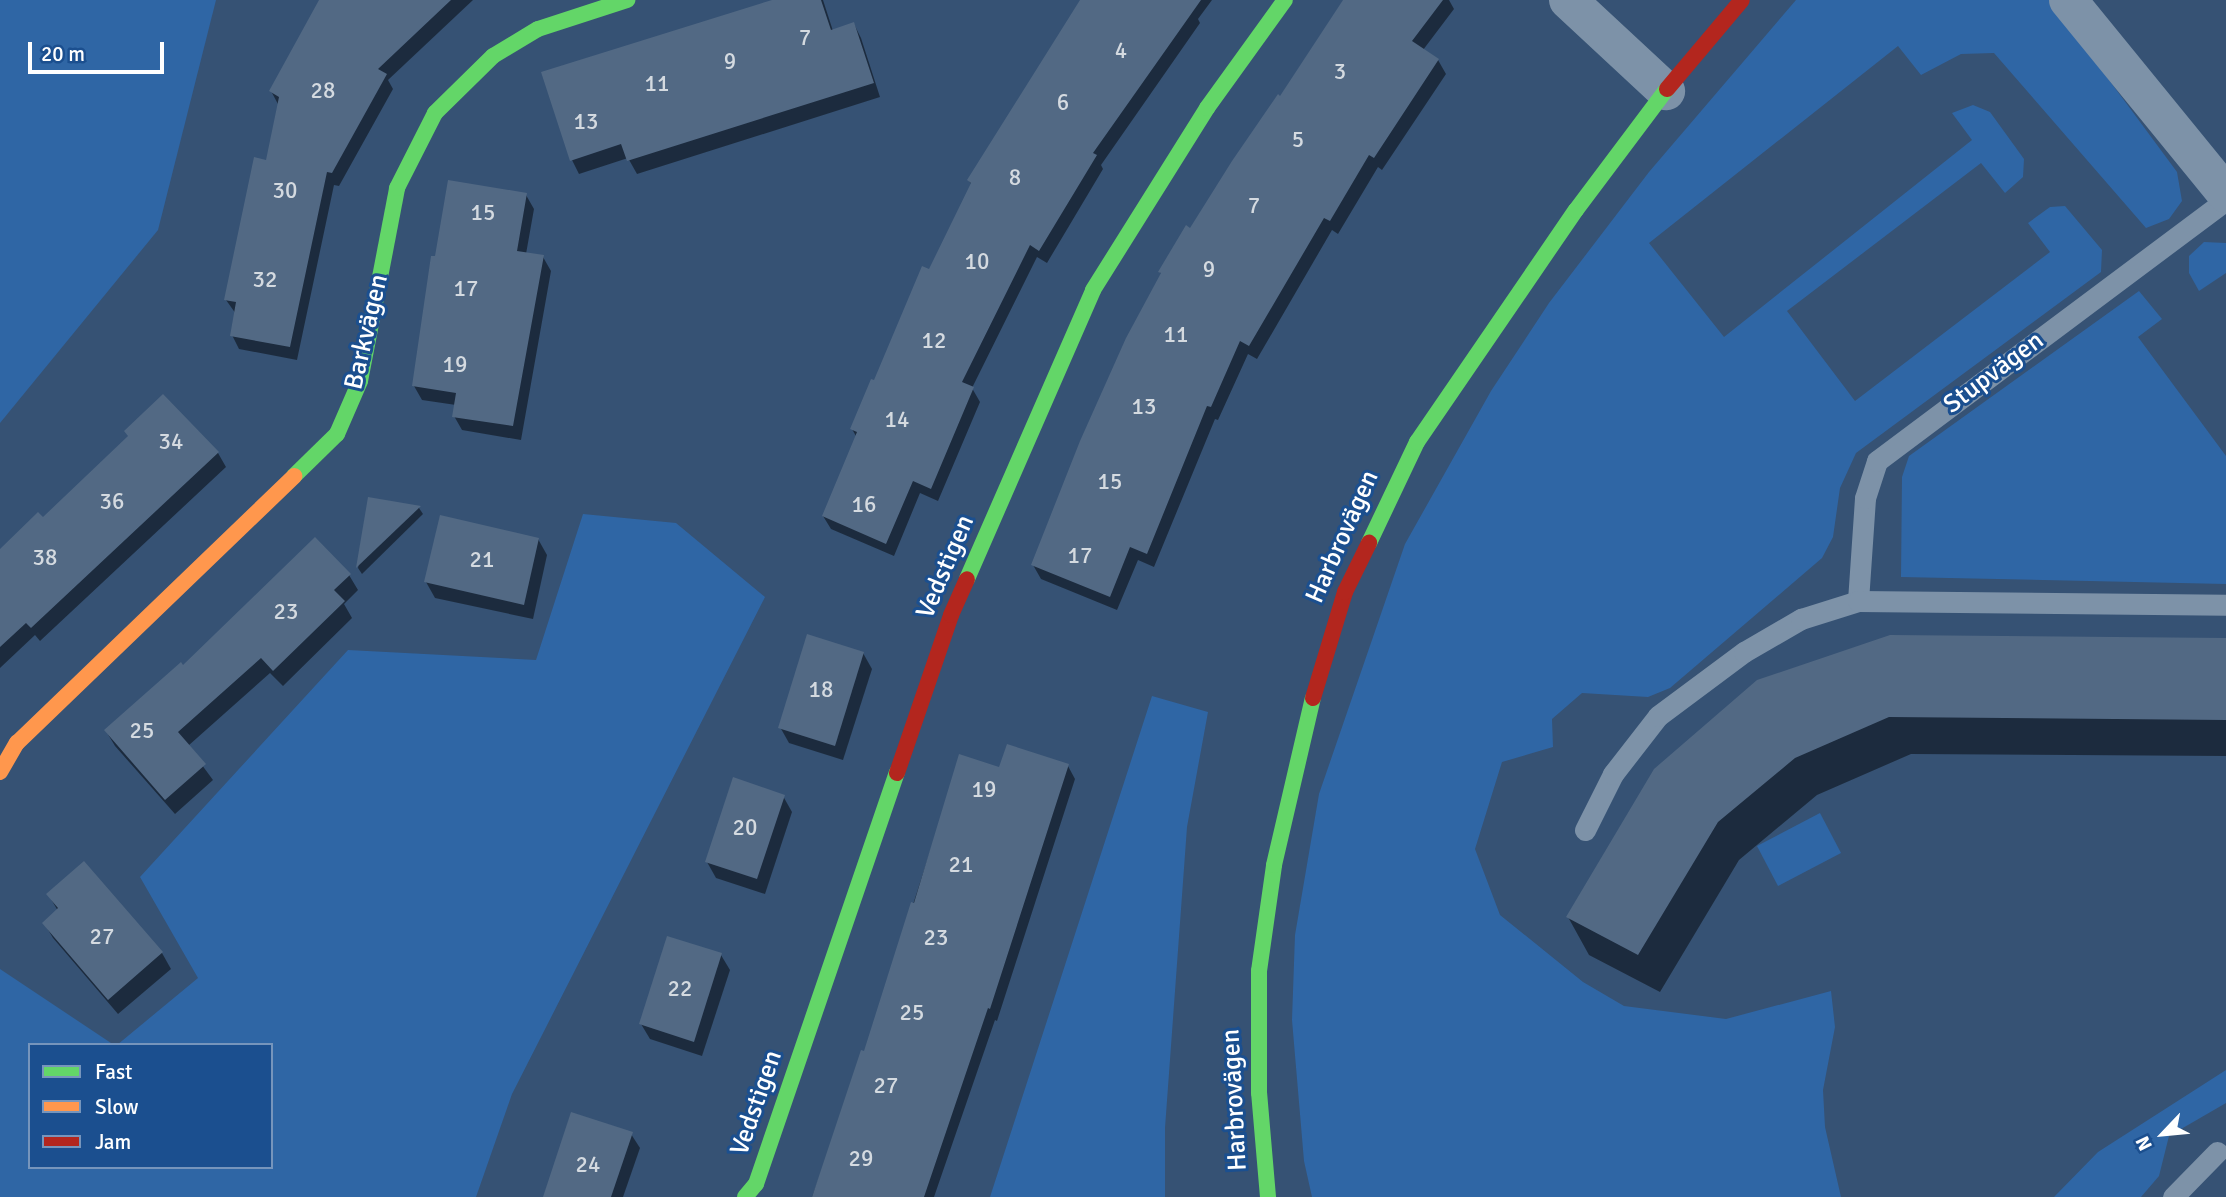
<!DOCTYPE html>
<meta charset="utf-8">
<style>
body{margin:0}
#map{position:relative;width:2226px;height:1197px;overflow:hidden;background:#365274;font-family:Signika,sans-serif}
div>[style]{position:absolute}
[style*='--x']{left:calc(var(--x)*1px);top:calc(var(--y)*1px);width:calc(var(--w)*1px);rotate:calc(var(--a)*1deg)}
.green>*{inset:0;background:#2f66a5}
.shadow>*{inset:0;background:#0007}
.building>*{inset:0;background:#526984}
.lane>*{height:21px;margin:-10.5px;padding:0 10.5px;transform-origin:10.5px;border-radius:10.5px;background:#7d92a8}
.street>*{height:38px;margin:-19px;padding:0 19px;transform-origin:19px;border-radius:19px;background:#7d92a8}
.fast>*{height:16px;margin:-8px;padding:0 8px;transform-origin:8px;border-radius:8px;background:#63d668}
.slow>*{height:16px;margin:-8px;padding:0 8px;transform-origin:8px;border-radius:8px;background:#ff974d}
.jam>*{height:16px;margin:-8px;padding:0 8px;transform-origin:8px;border-radius:8px;background:#b3261e}
span{translate:-50% -50%;white-space:nowrap;text-align:center;line-height:1.15;-webkit-text-stroke:6px #1b4f8f;paint-order:stroke}
.number-label{font-size:23px;color:#d4dae0}
.number-label span{-webkit-text-stroke-width:0}
.street-label{font-size:26px;color:#fff}
.legend{position:absolute;left:28px;top:1043px;width:245px;height:126px;box-sizing:border-box;background:#1b4f8f;border:2px solid #7695bc;margin:0;padding:9px 12px;list-style:none;font-size:21px;color:#fff}
.legend li{display:flex;align-items:center;gap:14px;height:35px}
.legend b{width:35px;border:2px solid #7695bc}
.north{position:absolute;left:2128px;top:1099px;width:70px;height:70px;-webkit-text-stroke:5px #1b4f8f;paint-order:stroke;rotate:244deg;font-size:19px;font-weight:700;line-height:28px;text-align:center;color:#fff}
.north::after{content:'';display:block;margin:auto;width:24px;height:32px;background:#fff;clip-path:polygon(50% 0,100% 100%,50% 72%,0 100%)}
.scale{position:absolute;left:28px;top:42px;width:136px;height:32px;box-sizing:border-box;border:4px solid #fff;border-top:0;padding-left:9px;font-size:21px;line-height:24px;white-space:nowrap;color:#fff;-webkit-text-stroke:5px #1b4f8f;paint-order:stroke}
</style>
<div id="map">
<div class="green">
<div style="clip-path:polygon(0 0,216px 0,158px 230px,0 423px)"></div>
<div style="clip-path:polygon(1796px 0,2050px 0,2177px 172px,2182px 201px,2169px 219px,2146px 228px,1994px 53px,1961px 54px,1921px 75px,1898px 46px,1649px 243px,1724px 337px,1972px 140px,1952px 113px,1973px 105px,1990px 112px,2024px 159px,2023px 177px,2005px 193px,1981px 163px,1787px 311px,1855px 401px,2050px 252px,2028px 223px,2050px 207px,2065px 206px,2102px 250px,2101px 272px,1856px 453px,1840px 488px,1833px 537px,1822px 558px,1670px 688px,1648px 697px,1582px 693px,1552px 719px,1553px 747px,1502px 762px,1475px 849px,1500px 915px,1583px 982px,1624px 1006px,1726px 1019px,1831px 991px,1835px 1027px,1823px 1090px,1825px 1127px,1841px 1197px,1312px 1197px,1304px 1161px,1292px 1020px,1295px 935px,1319px 794px,1405px 544px,1491px 391px,1549px 303px,1649px 172px)"></div>
<div style="clip-path:polygon(2204px 242px,2226px 243px,2226px 273px,2199px 291px,2189px 273px,2189px 256px)"></div>
<div style="clip-path:polygon(2139px 291px,2162px 319px,2138px 337px,2226px 456px,2226px 584px,1901px 577px,1902px 477px,1909px 456px)"></div>
<div style="clip-path:polygon(583px 514px,676px 523px,765px 597px,512px 1094px,476px 1197px,0 1197px,0 969px,114px 1045px,30px 1045px,30px 1167px,271px 1167px,271px 1045px,117px 1045px,198px 978px,140px 877px,348px 650px,536px 660px)"></div>
<div style="clip-path:polygon(1152px 696px,1208px 712px,1187px 827px,1165px 1128px,1165px 1197px,990px 1197px)"></div>
<div style="clip-path:polygon(1820px 813px,1841px 853px,1778px 886px,1757px 846px)"></div>
<div style="clip-path:polygon(2226px 1070px,2226px 1103px,2169px 1136px,2159px 1176px,2141px 1197px,2054px 1197px,2098px 1152px)"></div>
</div>
<div class="shadow">
<div style="clip-path:polygon(321px 0,473px 0,388px 80px,393px 89px,339px 186px,334px 185px,297px 360px,239px 349px,232px 335px,236px 314px,226px 300px,268px 162px,279px 106px,271px 91px)"></div>
<div style="clip-path:polygon(776px 0,823px 0,833px 31px,854px 24px,861px 38px,880px 97px,637px 174px,628px 158px,579px 174px,572px 160px)"></div>
<div style="clip-path:polygon(1083px 0,1212px 0,1198px 19px,1200px 23px,1101px 165px,1103px 169px,1047px 263px,1037px 257px,972px 388px,980px 402px,938px 501px,920px 493px,894px 556px,831px 529px,823px 516px,857px 438px,852px 429px,972px 185px,969px 181px)"></div>
<div style="clip-path:polygon(1352px 0,1449px 0,1454px 9px,1423px 50px,1438px 60px,1446px 74px,1382px 170px,1378px 167px,1338px 234px,1332px 230px,1257px 359px,1248px 354px,1218px 420px,1215px 419px,1154px 567px,1138px 560px,1117px 610px,1041px 579px,1033px 565px,1162px 275px,1160px 272px)"></div>
<div style="clip-path:polygon(526px 195px,534px 209px,526px 254px,543px 257px,551px 271px,521px 440px,462px 430px,454px 416px,456px 405px,422px 400px,414px 386px,436px 258px)"></div>
<div style="clip-path:polygon(163px 397px,218px 453px,226px 467px,40px 641px,35px 635px,0 668px,0 550px,42px 519px,129px 437px)"></div>
<div style="clip-path:polygon(370px 499px,419px 508px,423px 514px,362px 574px,358px 568px)"></div>
<div style="clip-path:polygon(538px 539px,547px 555px,533px 619px,435px 598px,426px 582px)"></div>
<div style="clip-path:polygon(349px 575px,358px 590px,344px 604px,352px 618px,283px 686px,270px 673px,188px 746px,213px 780px,175px 814px,115px 746px,106px 731px,183px 667px)"></div>
<div style="clip-path:polygon(1890px 637px,2226px 639px,2226px 756px,1911px 754px,1817px 795px,1739px 860px,1660px 992px,1589px 955px,1568px 917px)"></div>
<div style="clip-path:polygon(863px 653px,872px 669px,843px 760px,789px 743px,780px 727px)"></div>
<div style="clip-path:polygon(961px 756px,1001px 769px,1068px 766px,1075px 779px,997px 1021px,995px 1020px,934px 1197px,812px 1197px,865px 1053px)"></div>
<div style="clip-path:polygon(783px 796px,792px 812px,765px 894px,716px 878px,707px 862px)"></div>
<div style="clip-path:polygon(84px 863px,162px 953px,171px 969px,118px 1014px,53px 938px,44px 923px,58px 911px,48px 894px)"></div>
<div style="clip-path:polygon(721px 955px,730px 970px,702px 1056px,650px 1039px,641px 1024px)"></div>
<div style="clip-path:polygon(631px 1134px,640px 1148px,623px 1197px,545px 1197px)"></div>
</div>
<div class="building">
<div style="clip-path:polygon(319px 0,451px 0,378px 69px,387px 74px,332px 173px,327px 172px,290px 347px,230px 336px,236px 302px,224px 300px,254px 157px,266px 160px,279px 97px,269px 91px)"></div>
<div style="clip-path:polygon(772px 0,821px 0,831px 30px,854px 22px,874px 83px,627px 161px,621px 144px,570px 161px,541px 72px)"></div>
<div style="clip-path:polygon(1080px 0,1201px 0,1093px 153px,1097px 155px,1039px 251px,1030px 245px,962px 382px,974px 387px,931px 489px,913px 481px,886px 544px,822px 516px,857px 432px,850px 429px,871px 379px,874px 380px,922px 266px,929px 269px,971px 183px,967px 180px)"></div>
<div style="clip-path:polygon(1343px 0,1443px 0,1412px 41px,1439px 59px,1374px 158px,1369px 155px,1330px 221px,1324px 218px,1249px 346px,1240px 341px,1211px 407px,1207px 406px,1147px 554px,1130px 547px,1110px 597px,1031px 565px,1080px 441px,1126px 338px,1161px 273px,1158px 272px,1186px 225px,1190px 228px,1232px 161px,1278px 94px,1280px 96px)"></div>
<div style="clip-path:polygon(448px 180px,527px 193px,517px 251px,544px 255px,513px 426px,452px 417px,456px 393px,412px 386px,431px 256px,435px 256px)"></div>
<div style="clip-path:polygon(163px 394px,219px 452px,31px 628px,26px 623px,0 647px,0 549px,38px 512px,43px 517px,128px 436px,124px 431px)"></div>
<div style="clip-path:polygon(368px 497px,421px 506px,356px 568px)"></div>
<div style="clip-path:polygon(440px 515px,539px 538px,524px 605px,424px 582px)"></div>
<div style="clip-path:polygon(315px 537px,351px 574px,334px 590px,345px 601px,273px 671px,261px 658px,178px 732px,206px 764px,165px 800px,104px 730px,181px 662px,183px 665px)"></div>
<div style="clip-path:polygon(807px 634px,864px 652px,835px 746px,778px 728px)"></div>
<div style="clip-path:polygon(1890px 635px,2226px 638px,2226px 720px,1889px 717px,1795px 758px,1718px 822px,1638px 955px,1566px 917px,1654px 769px,1757px 680px)"></div>
<div style="clip-path:polygon(1007px 744px,1069px 764px,990px 1009px,988px 1008px,924px 1197px,812px 1197px,861px 1050px,864px 1051px,911px 902px,914px 903px,959px 754px,999px 767px)"></div>
<div style="clip-path:polygon(733px 777px,785px 795px,757px 879px,705px 862px)"></div>
<div style="clip-path:polygon(84px 861px,163px 952px,108px 1000px,42px 923px,58px 908px,46px 894px)"></div>
<div style="clip-path:polygon(667px 936px,722px 953px,694px 1042px,639px 1024px)"></div>
<div style="clip-path:polygon(571px 1112px,633px 1132px,611px 1197px,543px 1197px)"></div>
</div>
<div class="lane">
<div style="--x:1858;--y:601;--w:103;--a:-86.1"></div>
<div style="--x:1865;--y:498;--w:39;--a:-72"></div>
<div style="--x:1877;--y:461;--w:436;--a:-36.8"></div>
<div style="--x:1585;--y:830;--w:63;--a:-63.4"></div>
<div style="--x:1613;--y:774;--w:73;--a:-52.2"></div>
<div style="--x:1658;--y:716;--w:107;--a:-36.7"></div>
<div style="--x:1744;--y:652;--w:66;--a:-30.1"></div>
<div style="--x:1801;--y:619;--w:60;--a:-17.5"></div>
<div style="--x:1858;--y:601;--w:368;--a:0.6"></div>
<div style="--x:2173;--y:1197;--w:63;--a:-45.6"></div>
</div>
<div class="street">
<div style="--x:1568;--y:0;--w:134;--a:42.9"></div>
<div style="--x:2068;--y:0;--w:250;--a:50.8"></div>
</div>
<div class="fast">
<div style="--x:294;--y:476;--w:60;--a:-44.3"></div>
<div style="--x:337;--y:434;--w:58;--a:-66.5"></div>
<div style="--x:360;--y:381;--w:197;--a:-79.1"></div>
<div style="--x:397;--y:188;--w:84;--a:-63.1"></div>
<div style="--x:435;--y:113;--w:81;--a:-44.5"></div>
<div style="--x:493;--y:56;--w:52;--a:-31"></div>
<div style="--x:538;--y:29;--w:94;--a:-18"></div>
<div style="--x:1369;--y:543;--w:112;--a:-64.6"></div>
<div style="--x:1417;--y:442;--w:281;--a:-55.6"></div>
<div style="--x:1576;--y:210;--w:151;--a:-53.1"></div>
<div style="--x:967;--y:579;--w:315;--a:-66.4"></div>
<div style="--x:1093;--y:290;--w:215;--a:-57.9"></div>
<div style="--x:1207;--y:108;--w:133;--a:-54.2"></div>
<div style="--x:745;--y:1197;--w:17;--a:-50"></div>
<div style="--x:756;--y:1184;--w:435;--a:-71.1"></div>
<div style="--x:1268;--y:1197;--w:104;--a:-94.9"></div>
<div style="--x:1259;--y:1093;--w:122;--a:-90"></div>
<div style="--x:1259;--y:971;--w:107;--a:-81.9"></div>
<div style="--x:1274;--y:865;--w:171;--a:-76.9"></div>
</div>
<div class="slow">
<div style="--x:0;--y:772;--w:34;--a:-60"></div>
<div style="--x:17;--y:743;--w:385;--a:-43.9"></div>
</div>
<div class="jam">
<div style="--x:1667;--y:89;--w:116;--a:-49.9"></div>
<div style="--x:1313;--y:698;--w:111;--a:-73.2"></div>
<div style="--x:1345;--y:592;--w:55;--a:-63.9"></div>
<div style="--x:897;--y:773;--w:167;--a:-71.1"></div>
<div style="--x:951;--y:615;--w:39;--a:-66"></div>
</div>
<div class="number-label">
<span style="left:805px;top:38px">7</span>
<span style="left:1121px;top:51px">4</span>
<span style="left:730px;top:62px">9</span>
<span style="left:1340px;top:72px">3</span>
<span style="left:657px;top:84px">11</span>
<span style="left:323px;top:91px">28</span>
<span style="left:1063px;top:103px">6</span>
<span style="left:586px;top:122px">13</span>
<span style="left:1298px;top:140px">5</span>
<span style="left:1015px;top:178px">8</span>
<span style="left:285px;top:191px">30</span>
<span style="left:1254px;top:206px">7</span>
<span style="left:483px;top:213px">15</span>
<span style="left:977px;top:262px">10</span>
<span style="left:1209px;top:270px">9</span>
<span style="left:265px;top:280px">32</span>
<span style="left:466px;top:289px">17</span>
<span style="left:1176px;top:335px">11</span>
<span style="left:934px;top:341px">12</span>
<span style="left:455px;top:365px">19</span>
<span style="left:1144px;top:407px">13</span>
<span style="left:897px;top:420px">14</span>
<span style="left:171px;top:442px">34</span>
<span style="left:1110px;top:482px">15</span>
<span style="left:112px;top:502px">36</span>
<span style="left:864px;top:505px">16</span>
<span style="left:1080px;top:556px">17</span>
<span style="left:45px;top:558px">38</span>
<span style="left:482px;top:560px">21</span>
<span style="left:286px;top:612px">23</span>
<span style="left:821px;top:690px">18</span>
<span style="left:142px;top:731px">25</span>
<span style="left:984px;top:790px">19</span>
<span style="left:745px;top:828px">20</span>
<span style="left:961px;top:865px">21</span>
<span style="left:102px;top:937px">27</span>
<span style="left:936px;top:938px">23</span>
<span style="left:680px;top:989px">22</span>
<span style="left:912px;top:1013px">25</span>
<span style="left:886px;top:1086px">27</span>
<span style="left:861px;top:1159px">29</span>
<span style="left:588px;top:1165px">24</span>
</div>
<div class="street-label">
<span style="left:367px;top:332px;rotate:-77deg">Barkvägen</span>
<span style="left:1994px;top:373px;rotate:-37deg">Stupvägen</span>
<span style="left:1343px;top:537px;rotate:-66deg">Harbrovägen</span>
<span style="left:946px;top:567px;rotate:-67deg">Vedstigen</span>
<span style="left:1235px;top:1100px;rotate:-93deg">Harbrovägen</span>
<span style="left:757px;top:1103px;rotate:-71deg">Vedstigen</span>
</div>
<ul class="legend">
<li><b style="height:9px;background:#63d668"></b>Fast</li>
<li><b style="height:9px;background:#ff974d"></b>Slow</li>
<li><b style="height:9px;background:#b3261e"></b>Jam</li>
</ul>
<div class="north">N</div>
<div class="scale">20 m</div>
</div>
